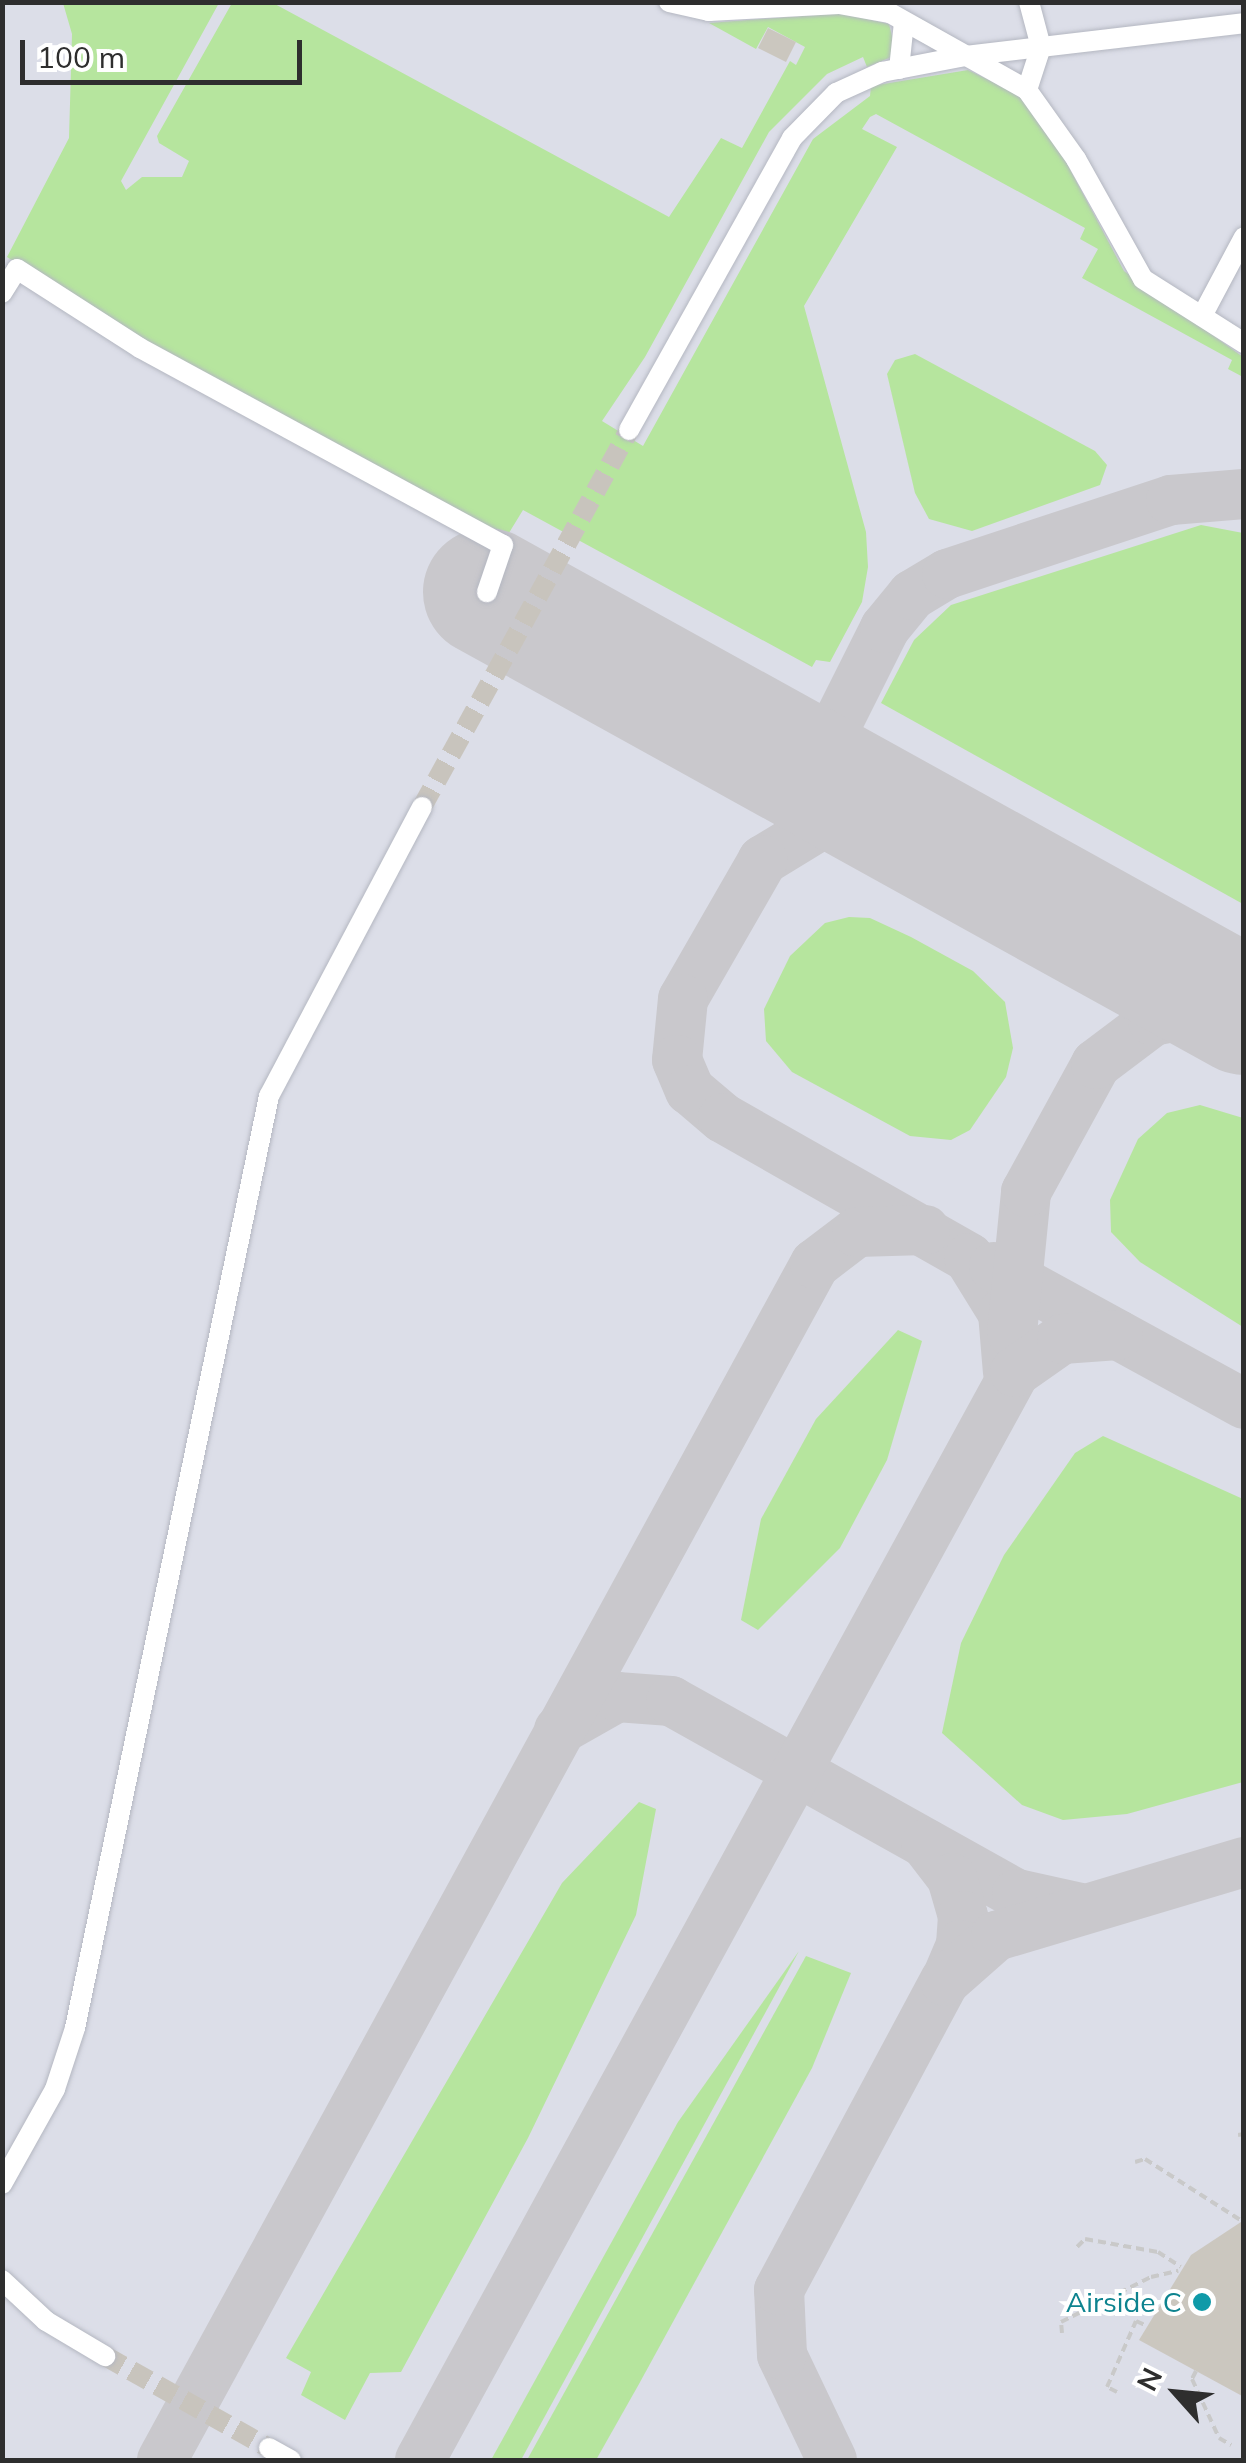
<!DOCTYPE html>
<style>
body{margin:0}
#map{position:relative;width:1246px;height:2463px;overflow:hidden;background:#efe9e1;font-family:Mulish,sans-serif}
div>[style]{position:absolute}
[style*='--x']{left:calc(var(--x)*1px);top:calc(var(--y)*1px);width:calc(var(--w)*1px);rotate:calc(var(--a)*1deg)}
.airport>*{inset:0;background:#dcdee8}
.green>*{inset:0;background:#b6e59e}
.taxiway>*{height:50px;margin:-25px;padding:0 25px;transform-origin:25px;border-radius:25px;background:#c9c8cc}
.runway>*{height:128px;margin:-64px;padding:0 64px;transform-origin:64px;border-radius:64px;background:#c9c8cc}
.building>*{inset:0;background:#cbc7bf}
.minor-tunnel>*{height:20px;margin-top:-10px;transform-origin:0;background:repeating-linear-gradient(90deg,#c8c4bd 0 20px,transparent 0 30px)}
.path>*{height:4px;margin-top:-2px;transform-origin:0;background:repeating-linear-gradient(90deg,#c9c9c9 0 8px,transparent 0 13px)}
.roads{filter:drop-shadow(0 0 2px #b4b7c1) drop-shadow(0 0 2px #b4b7c1)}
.minor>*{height:20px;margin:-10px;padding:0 10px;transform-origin:10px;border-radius:10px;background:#fff}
.dots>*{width:28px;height:28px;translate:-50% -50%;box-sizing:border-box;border:5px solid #fff;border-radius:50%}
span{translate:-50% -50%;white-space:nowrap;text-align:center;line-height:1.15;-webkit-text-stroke:8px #fff;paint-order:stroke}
.culture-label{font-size:28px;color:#0d838f}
.right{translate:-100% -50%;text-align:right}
.frame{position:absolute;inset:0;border:5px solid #2e2e2e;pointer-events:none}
.north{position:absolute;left:1126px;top:2343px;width:100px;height:100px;-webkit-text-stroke:8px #fff;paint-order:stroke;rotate:297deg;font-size:28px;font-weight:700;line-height:40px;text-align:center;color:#2e2e2e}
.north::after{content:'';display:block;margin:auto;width:35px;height:45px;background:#2e2e2e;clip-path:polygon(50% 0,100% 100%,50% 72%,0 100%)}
.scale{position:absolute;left:20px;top:40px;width:282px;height:45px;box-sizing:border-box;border:5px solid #2e2e2e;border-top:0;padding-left:12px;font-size:30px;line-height:35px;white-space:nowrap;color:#2e2e2e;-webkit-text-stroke:8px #fff;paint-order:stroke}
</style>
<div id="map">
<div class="airport">
<div style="clip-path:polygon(3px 3px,1243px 3px,1243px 2460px,3px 2460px)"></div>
</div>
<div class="green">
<div style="clip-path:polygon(63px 3px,219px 3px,121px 181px,126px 190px,142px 177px,182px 177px,189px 161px,159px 143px,157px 136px,232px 3px,273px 3px,669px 217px,721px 138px,742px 148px,790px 61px,796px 65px,805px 47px,768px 27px,756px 49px,709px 23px,842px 13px,889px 24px,896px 52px,889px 58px,867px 67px,863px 57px,827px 74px,769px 132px,645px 357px,602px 421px,643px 446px,813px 139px,870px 96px,871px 86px,968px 70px,1016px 93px,1048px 128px,1124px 271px,1243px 357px,1243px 377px,1228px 369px,1232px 360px,1082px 278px,1098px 249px,1080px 239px,1085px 228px,876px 114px,870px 117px,862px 129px,897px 147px,804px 306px,866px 532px,868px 567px,862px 602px,830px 662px,816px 660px,812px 667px,523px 510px,504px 541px,143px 345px,7px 257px,69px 138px,72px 34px)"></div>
<div style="clip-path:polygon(915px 354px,1095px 451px,1107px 465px,1100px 485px,972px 531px,929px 519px,915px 493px,887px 374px,895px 360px)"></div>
<div style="clip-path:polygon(1201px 525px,1243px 533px,1243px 904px,881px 703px,914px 640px,951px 605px)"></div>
<div style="clip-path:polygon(849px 917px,870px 918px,911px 937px,973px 971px,1005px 1002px,1013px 1048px,1006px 1077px,970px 1130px,951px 1140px,910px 1136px,792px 1072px,766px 1041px,764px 1009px,790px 956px,825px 923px)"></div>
<div style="clip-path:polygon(1200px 1105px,1243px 1118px,1243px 1327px,1140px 1262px,1111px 1232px,1110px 1200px,1138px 1139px,1167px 1113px)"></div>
<div style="clip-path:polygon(898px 1330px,922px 1341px,887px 1460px,840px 1548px,758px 1630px,741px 1620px,761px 1519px,816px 1419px)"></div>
<div style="clip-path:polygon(1103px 1436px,1243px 1499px,1243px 1782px,1127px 1814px,1063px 1820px,1022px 1805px,942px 1733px,961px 1643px,1004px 1555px,1075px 1453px)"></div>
<div style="clip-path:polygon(639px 1802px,656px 1809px,636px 1915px,528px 2138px,401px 2372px,370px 2373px,345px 2420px,301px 2395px,311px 2372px,286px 2358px,562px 1883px)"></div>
<div style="clip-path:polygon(799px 1951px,521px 2460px,491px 2460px,678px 2122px)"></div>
<div style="clip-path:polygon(806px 1956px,851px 1973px,812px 2068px,639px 2384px,596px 2460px,527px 2460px)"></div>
</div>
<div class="taxiway">
<div style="--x:877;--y:810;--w:50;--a:-128.5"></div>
<div style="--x:846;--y:771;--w:44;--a:-104.3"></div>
<div style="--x:835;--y:728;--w:112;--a:-63.4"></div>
<div style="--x:885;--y:628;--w:43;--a:-50.7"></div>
<div style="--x:912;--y:595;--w:41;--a:-31"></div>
<div style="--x:947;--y:574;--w:236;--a:-18.3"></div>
<div style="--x:1171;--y:500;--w:73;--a:-4.7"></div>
<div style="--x:891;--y:818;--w:72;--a:173.7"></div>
<div style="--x:819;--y:826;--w:66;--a:148.7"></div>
<div style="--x:763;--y:860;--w:160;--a:119.9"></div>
<div style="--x:683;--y:999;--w:61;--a:95.6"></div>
<div style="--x:677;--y:1060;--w:33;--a:67"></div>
<div style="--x:690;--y:1090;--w:43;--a:40.3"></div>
<div style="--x:723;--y:1118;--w:283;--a:29.6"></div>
<div style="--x:969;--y:1258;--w:65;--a:58.3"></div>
<div style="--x:1003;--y:1313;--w:59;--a:85.2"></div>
<div style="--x:994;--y:1267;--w:285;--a:28.7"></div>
<div style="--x:1012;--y:1333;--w:142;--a:-84.3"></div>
<div style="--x:1026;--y:1192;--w:146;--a:-61.3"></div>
<div style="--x:1096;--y:1064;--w:71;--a:-37"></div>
<div style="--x:1153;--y:1021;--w:52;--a:-11.1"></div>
<div style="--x:1204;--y:1011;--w:41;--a:9.9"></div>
<div style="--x:559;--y:1730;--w:67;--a:-29.6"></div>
<div style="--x:617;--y:1697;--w:54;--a:4.2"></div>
<div style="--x:671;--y:1701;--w:396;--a:29.2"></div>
<div style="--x:1017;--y:1894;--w:66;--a:12.3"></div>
<div style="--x:926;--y:1844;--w:43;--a:52.6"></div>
<div style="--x:952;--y:1878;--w:40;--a:74"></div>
<div style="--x:963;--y:1916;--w:29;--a:94"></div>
<div style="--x:961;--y:1945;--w:38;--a:113"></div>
<div style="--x:162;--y:2460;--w:1363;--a:-61.37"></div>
<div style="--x:815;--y:1264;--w:53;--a:-37.3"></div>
<div style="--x:857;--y:1232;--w:68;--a:-1.7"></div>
<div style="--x:420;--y:2460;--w:1240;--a:-61.33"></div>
<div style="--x:1015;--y:1372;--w:57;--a:-35.1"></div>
<div style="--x:1062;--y:1339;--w:56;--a:-4.1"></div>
<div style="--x:832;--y:2460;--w:116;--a:-115.5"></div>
<div style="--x:782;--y:2355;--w:65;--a:-92.6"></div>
<div style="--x:779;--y:2290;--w:351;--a:-61.8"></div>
<div style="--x:945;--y:1981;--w:68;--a:-41.4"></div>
<div style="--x:996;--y:1936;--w:259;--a:-16.6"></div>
</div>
<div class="runway">
<div style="--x:487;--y:592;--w:865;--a:28.96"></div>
</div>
<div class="building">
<div style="clip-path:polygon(768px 28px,796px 42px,786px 62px,758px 48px)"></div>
<div style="clip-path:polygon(1244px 2220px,1244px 2397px,1139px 2340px,1191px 2255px)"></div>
</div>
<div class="minor-tunnel">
<div style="--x:422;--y:807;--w:430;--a:-61.2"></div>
<div style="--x:105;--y:2356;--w:188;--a:29.3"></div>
</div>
<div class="path">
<div style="--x:1238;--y:2135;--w:6;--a:-9"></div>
<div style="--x:1135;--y:2162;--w:10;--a:-17"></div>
<div style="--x:1145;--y:2159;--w:115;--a:32.6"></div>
<div style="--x:1077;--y:2247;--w:11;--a:-45"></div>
<div style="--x:1085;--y:2239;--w:74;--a:10.1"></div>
<div style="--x:1158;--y:2252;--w:27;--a:33"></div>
<div style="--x:1062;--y:2333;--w:11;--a:-95"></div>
<div style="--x:1061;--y:2322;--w:101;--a:-26.6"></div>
<div style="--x:1151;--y:2277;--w:28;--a:-13"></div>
<div style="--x:1196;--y:2371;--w:9;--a:117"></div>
<div style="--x:1192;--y:2379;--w:65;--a:65.4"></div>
<div style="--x:1219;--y:2438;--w:14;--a:30"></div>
<div style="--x:1117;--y:2392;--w:11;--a:-153"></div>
<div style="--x:1107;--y:2387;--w:72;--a:-66.3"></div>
<div style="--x:1136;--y:2321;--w:12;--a:24"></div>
</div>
<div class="roads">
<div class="minor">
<div style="--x:669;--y:2;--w:41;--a:12.7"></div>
<div style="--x:709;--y:11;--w:130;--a:-3.1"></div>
<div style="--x:839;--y:4;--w:52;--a:10"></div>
<div style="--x:890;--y:13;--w:157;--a:29.3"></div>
<div style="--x:1027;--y:90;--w:85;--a:54.6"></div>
<div style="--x:1076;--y:159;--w:137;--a:60.8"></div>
<div style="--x:1143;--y:279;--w:120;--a:32.4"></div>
<div style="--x:899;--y:69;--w:47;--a:-83.9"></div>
<div style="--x:1027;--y:90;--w:45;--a:-72"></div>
<div style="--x:1041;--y:47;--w:47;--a:-104.9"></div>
<div style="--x:2;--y:293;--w:28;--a:-58"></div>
<div style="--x:17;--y:269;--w:146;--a:32.7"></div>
<div style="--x:140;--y:348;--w:413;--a:28.5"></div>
<div style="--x:503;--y:545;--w:50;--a:108.8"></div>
<div style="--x:1202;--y:316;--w:89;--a:-62"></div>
<div style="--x:629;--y:430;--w:334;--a:-60.8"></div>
<div style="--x:792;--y:138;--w:63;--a:-45.6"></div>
<div style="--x:836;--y:93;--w:51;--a:-24.5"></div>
<div style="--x:882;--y:72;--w:85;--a:-10.9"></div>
<div style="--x:965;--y:56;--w:281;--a:-6.7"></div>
<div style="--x:2;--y:2184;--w:109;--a:-60.8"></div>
<div style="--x:55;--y:2089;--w:64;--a:-71.8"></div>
<div style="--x:75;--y:2028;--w:952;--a:-78.24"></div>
<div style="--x:269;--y:1096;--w:327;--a:-62.1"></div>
<div style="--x:2;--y:2280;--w:60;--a:43"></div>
<div style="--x:46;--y:2321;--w:69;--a:30.7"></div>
<div style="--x:269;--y:2448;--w:25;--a:29"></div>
</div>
</div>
<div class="dots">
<div style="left:1202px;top:2302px;background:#0f9aa8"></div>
</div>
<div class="culture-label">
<span class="right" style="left:1182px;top:2302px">Airside C</span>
</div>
<div class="frame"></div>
<div class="north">N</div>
<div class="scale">100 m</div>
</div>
